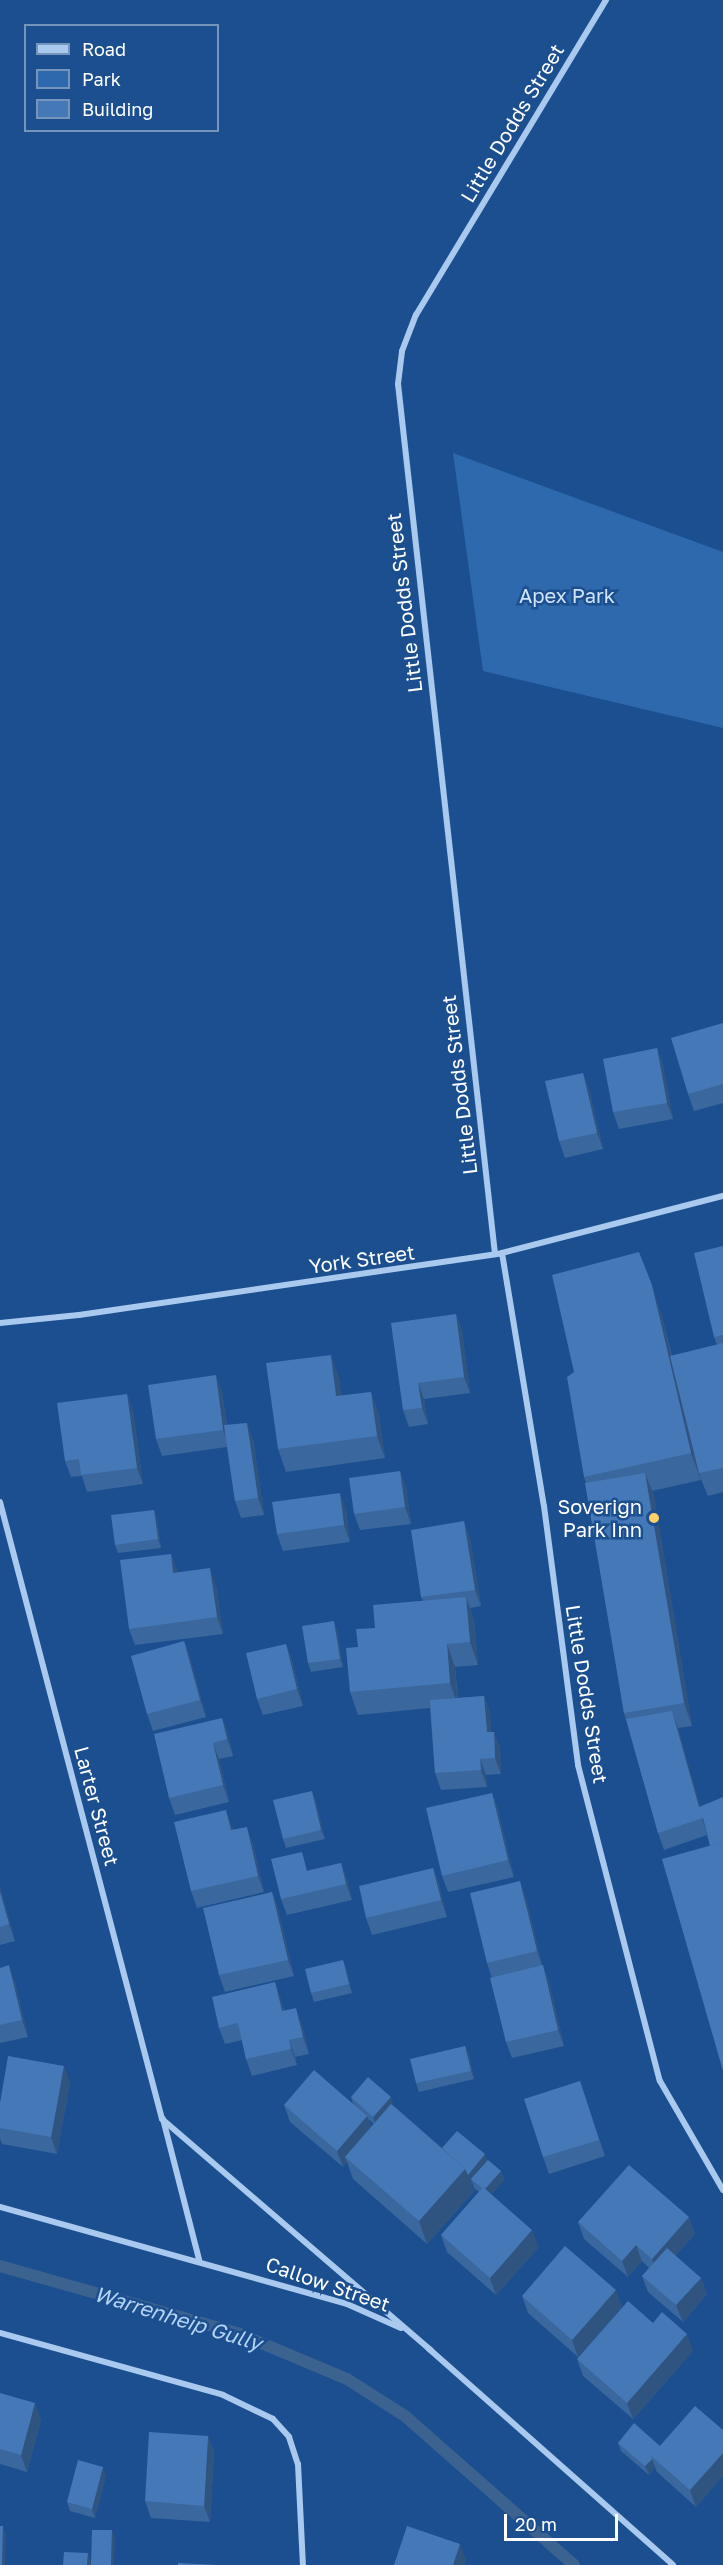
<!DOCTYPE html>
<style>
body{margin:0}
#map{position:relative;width:723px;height:2565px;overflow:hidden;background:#1b4f8f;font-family:"Golos Text",sans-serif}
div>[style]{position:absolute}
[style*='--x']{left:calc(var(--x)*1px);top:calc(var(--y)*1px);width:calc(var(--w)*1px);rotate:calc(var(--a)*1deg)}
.green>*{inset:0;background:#2e69ad}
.stream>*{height:12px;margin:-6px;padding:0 6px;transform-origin:6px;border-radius:6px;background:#3c6290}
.minor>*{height:6px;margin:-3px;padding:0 3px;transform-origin:3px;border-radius:3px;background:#a9c9ee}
.wall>*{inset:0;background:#3a679d}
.shaded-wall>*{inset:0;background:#305480}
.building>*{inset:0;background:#4478b7}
.dots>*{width:16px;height:16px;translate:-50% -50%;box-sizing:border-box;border:3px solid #1b4f8f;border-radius:50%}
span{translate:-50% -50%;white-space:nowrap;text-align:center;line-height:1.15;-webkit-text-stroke:5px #1b4f8f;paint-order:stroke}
.street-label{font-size:20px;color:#fff}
.park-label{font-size:20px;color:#cfe3fa}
.poi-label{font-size:20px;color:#fff}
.right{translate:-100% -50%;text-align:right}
.water-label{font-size:21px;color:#b5d3f5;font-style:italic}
.legend{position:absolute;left:24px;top:24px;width:195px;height:108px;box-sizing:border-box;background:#1b4f8f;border:2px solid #7695bc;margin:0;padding:8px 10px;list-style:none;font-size:18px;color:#fff}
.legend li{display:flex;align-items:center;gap:12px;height:30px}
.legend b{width:30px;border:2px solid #7695bc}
.scale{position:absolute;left:504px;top:2514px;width:114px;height:27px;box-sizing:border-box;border:3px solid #fff;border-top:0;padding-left:8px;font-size:18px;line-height:21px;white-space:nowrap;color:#fff;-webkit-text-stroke:4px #1b4f8f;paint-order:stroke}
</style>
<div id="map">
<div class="green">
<div style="clip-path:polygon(453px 453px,723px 552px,723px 728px,483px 671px)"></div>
</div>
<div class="stream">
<div style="--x:0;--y:2266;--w:249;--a:15.8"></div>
<div style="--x:240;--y:2334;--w:116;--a:22.8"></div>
<div style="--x:347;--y:2379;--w:69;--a:32.5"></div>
<div style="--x:405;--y:2416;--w:225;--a:41.4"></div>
</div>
<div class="minor">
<div style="--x:502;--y:1253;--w:256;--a:80.6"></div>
<div style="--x:544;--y:1506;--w:261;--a:82.5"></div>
<div style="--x:578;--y:1765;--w:326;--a:75.5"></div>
<div style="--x:660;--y:2081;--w:126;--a:60"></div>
<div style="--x:495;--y:1254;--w:875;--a:-96.36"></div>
<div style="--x:398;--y:384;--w:33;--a:-83"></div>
<div style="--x:402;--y:351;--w:39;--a:-69"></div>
<div style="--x:416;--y:315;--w:368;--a:-58.9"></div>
<div style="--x:0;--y:1323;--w:79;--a:-5.8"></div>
<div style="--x:79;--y:1315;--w:428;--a:-8.3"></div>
<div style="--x:502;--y:1253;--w:228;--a:-14.5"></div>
<div style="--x:0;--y:1502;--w:638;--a:75.29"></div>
<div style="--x:162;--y:2119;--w:355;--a:40.7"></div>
<div style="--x:163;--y:2119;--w:145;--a:75.6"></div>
<div style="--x:0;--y:2207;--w:360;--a:15.6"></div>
<div style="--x:347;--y:2304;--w:59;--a:24"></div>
<div style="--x:0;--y:2333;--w:231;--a:15.5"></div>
<div style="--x:223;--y:2395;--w:55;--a:25.6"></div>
<div style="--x:273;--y:2419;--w:24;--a:48"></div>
<div style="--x:289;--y:2437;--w:28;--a:72"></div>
<div style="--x:298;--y:2464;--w:101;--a:87.2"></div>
<div style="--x:428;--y:2348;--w:327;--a:41.5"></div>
</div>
<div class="wall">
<div style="clip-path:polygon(723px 1023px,723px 1103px,694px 1111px,688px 1094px)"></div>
<div style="clip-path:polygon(657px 1048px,663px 1065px,673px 1119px,619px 1129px,613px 1112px)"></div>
<div style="clip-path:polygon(583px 1073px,589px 1089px,603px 1149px,565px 1158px,559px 1141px)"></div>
<div style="clip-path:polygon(723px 1246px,723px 1492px,708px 1496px,700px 1477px,701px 1480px,652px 1491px,654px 1496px,692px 1726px,678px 1728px,710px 1846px,707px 1835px,664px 1850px,658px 1833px,624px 1713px,586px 1483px,584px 1477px,661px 1313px,672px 1356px,717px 1345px,714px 1337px)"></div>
<div style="clip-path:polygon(456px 1314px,462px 1331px,470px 1393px,424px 1399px,428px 1424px,409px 1427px,403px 1410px)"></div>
<div style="clip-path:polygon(339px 1377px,341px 1396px,371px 1392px,379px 1415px,385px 1458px,286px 1472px,278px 1449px)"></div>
<div style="clip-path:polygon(222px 1392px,227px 1425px,253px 1439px,264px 1515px,241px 1518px,235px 1501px,227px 1447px,162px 1456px,156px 1439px)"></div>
<div style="clip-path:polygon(127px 1394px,133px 1411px,143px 1484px,87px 1492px,82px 1476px,71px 1477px,65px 1461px)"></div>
<div style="clip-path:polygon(400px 1471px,406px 1488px,411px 1524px,360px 1530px,354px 1514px)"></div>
<div style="clip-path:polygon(346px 1509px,350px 1542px,283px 1551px,277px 1534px)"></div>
<div style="clip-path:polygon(154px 1510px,157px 1518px,161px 1548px,118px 1553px,115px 1545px)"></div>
<div style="clip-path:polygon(464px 1521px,470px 1538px,481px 1606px,470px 1608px,474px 1620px,478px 1665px,455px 1667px,458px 1698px,484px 1696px,490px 1713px,491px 1732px,494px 1732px,500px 1748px,501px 1774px,486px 1775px,487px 1787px,441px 1790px,435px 1773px,430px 1708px,358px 1715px,350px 1692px,358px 1647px,375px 1628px,423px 1601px,421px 1597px)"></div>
<div style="clip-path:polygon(171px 1554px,177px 1572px,216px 1585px,223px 1634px,135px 1645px,129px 1629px)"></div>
<div style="clip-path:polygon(337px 1630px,343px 1667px,311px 1672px,308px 1663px)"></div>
<div style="clip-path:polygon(184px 1641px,190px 1658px,206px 1717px,153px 1731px,147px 1714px)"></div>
<div style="clip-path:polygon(286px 1644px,292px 1660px,303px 1706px,263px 1715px,257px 1699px)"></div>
<div style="clip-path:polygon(222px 1718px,228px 1734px,233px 1756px,219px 1759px,229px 1802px,175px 1815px,169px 1798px)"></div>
<div style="clip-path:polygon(492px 1793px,498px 1810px,514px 1877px,448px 1892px,442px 1876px)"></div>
<div style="clip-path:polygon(315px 1799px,325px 1839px,286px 1848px,283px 1839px)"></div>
<div style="clip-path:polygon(232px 1826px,233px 1830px,253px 1844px,264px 1892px,197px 1908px,191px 1891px)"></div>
<div style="clip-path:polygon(341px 1863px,347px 1879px,352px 1900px,287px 1915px,281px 1899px,309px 1870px)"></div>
<div style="clip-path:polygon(433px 1868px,439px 1884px,447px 1917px,372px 1935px,366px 1918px)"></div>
<div style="clip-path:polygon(0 1887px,15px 1941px,0 1945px)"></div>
<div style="clip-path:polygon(272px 1892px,278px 1909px,294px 1976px,225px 1992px,219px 1975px)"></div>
<div style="clip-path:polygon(526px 1898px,542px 1965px,549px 1982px,564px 2046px,512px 2058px,506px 2042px,492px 1978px,487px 1963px)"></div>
<div style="clip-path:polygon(343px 1960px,346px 1969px,352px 1993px,314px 2002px,311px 1993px)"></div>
<div style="clip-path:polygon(0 1968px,15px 1982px,28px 2037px,0 2043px)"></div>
<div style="clip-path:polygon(275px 1982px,284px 2010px,302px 2024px,309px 2054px,295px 2057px,297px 2065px,252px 2076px,246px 2059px,242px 2040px,225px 2044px,219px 2028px)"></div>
<div style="clip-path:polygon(465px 2046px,469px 2055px,474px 2079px,419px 2092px,416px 2083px)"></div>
<div style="clip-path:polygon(580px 2081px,605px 2156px,549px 2174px,543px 2157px)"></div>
<div style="clip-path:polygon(70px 2082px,57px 2154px,2px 2144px,0 2139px,0 2103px)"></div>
<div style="clip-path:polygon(evenodd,351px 2097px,394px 2106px,442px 2148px,487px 2160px,501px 2171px,504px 2180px,491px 2194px,539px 2247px,496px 2295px,447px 2252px,441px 2235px,479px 2192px,474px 2188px,472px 2182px,471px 2184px,474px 2191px,427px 2244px,353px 2179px,347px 2162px,343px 2167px,290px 2122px,284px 2105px,353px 2104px,351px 2097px,368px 2119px,374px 2124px,371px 2127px,368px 2119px)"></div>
<div style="clip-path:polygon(689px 2217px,695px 2234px,675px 2256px,701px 2278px,707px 2294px,683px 2322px,648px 2292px,642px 2276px,649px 2268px,642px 2261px,628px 2277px,584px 2239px,578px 2222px)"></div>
<div style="clip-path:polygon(522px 2296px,622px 2307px,578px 2357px,528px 2313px)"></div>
<div style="clip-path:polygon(653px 2323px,693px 2351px,633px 2419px,583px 2376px,577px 2359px)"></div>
<div style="clip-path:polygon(0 2393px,41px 2420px,27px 2472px,0 2464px)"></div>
<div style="clip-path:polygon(723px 2430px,723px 2476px,696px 2507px,657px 2472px,655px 2467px,649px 2475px,621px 2451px,618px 2443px,660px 2446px)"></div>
<div style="clip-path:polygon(208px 2436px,214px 2453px,210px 2522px,151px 2518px,145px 2501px)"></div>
<div style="clip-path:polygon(106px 2475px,95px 2518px,70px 2511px,67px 2502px)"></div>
</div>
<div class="shaded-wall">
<div style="clip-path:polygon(657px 1048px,663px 1065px,673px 1119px,667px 1103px)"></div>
<div style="clip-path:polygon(583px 1073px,589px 1089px,603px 1149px,597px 1133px)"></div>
<div style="clip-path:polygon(652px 1285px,661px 1313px,701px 1480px,691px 1453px)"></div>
<div style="clip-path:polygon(456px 1314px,462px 1331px,470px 1393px,464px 1377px)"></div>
<div style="clip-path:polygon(331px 1355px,339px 1377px,345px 1419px,336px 1396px)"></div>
<div style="clip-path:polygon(216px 1375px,222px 1392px,230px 1447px,223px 1430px)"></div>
<div style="clip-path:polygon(418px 1383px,424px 1399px,428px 1424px,422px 1408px)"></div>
<div style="clip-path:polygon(371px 1392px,379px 1415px,385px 1458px,377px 1436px)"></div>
<div style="clip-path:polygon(127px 1394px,133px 1411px,143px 1484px,137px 1468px)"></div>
<div style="clip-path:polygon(247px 1423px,253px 1439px,264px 1515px,258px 1498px)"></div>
<div style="clip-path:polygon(400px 1471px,406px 1488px,411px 1524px,405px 1507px)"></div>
<div style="clip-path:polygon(645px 1473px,654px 1496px,692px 1726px,684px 1703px)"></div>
<div style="clip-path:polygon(340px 1493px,346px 1509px,350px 1542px,344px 1525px)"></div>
<div style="clip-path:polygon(154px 1510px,157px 1518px,161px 1548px,158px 1539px)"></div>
<div style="clip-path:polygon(464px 1521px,470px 1538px,481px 1606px,475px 1590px)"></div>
<div style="clip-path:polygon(171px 1554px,177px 1570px,179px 1590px,173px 1573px)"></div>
<div style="clip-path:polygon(210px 1568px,216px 1585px,223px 1634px,217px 1617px)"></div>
<div style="clip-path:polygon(466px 1597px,474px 1620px,478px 1665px,470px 1642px)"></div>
<div style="clip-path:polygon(334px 1621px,337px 1630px,343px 1667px,340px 1659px)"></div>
<div style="clip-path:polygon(184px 1641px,190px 1658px,206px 1717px,200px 1700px)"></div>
<div style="clip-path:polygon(286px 1644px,292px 1660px,303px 1706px,297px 1689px)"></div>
<div style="clip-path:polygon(447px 1644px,455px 1667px,458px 1706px,450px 1683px)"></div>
<div style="clip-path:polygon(484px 1696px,490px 1713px,493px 1749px,487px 1732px)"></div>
<div style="clip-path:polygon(672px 1711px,678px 1728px,705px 1823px,699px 1807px)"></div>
<div style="clip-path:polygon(222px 1718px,228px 1734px,233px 1756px,227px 1739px)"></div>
<div style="clip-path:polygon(494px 1732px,500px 1748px,501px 1774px,495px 1758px)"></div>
<div style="clip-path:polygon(213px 1743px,219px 1759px,229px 1802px,223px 1785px)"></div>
<div style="clip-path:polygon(480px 1759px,486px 1775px,487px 1787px,481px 1770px)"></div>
<div style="clip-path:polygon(312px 1791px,315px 1799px,325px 1839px,321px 1830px)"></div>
<div style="clip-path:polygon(492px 1793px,498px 1810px,514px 1877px,508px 1860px)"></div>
<div style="clip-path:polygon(226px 1810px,232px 1826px,237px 1847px,231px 1830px)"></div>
<div style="clip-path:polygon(247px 1827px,253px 1844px,264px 1892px,258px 1876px)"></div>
<div style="clip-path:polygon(341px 1863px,347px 1879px,352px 1900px,346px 1884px)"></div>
<div style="clip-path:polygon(433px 1868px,439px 1884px,447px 1917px,441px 1900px)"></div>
<div style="clip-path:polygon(520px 1881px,526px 1898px,543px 1968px,537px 1951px)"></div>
<div style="clip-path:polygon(0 1887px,15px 1941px,9px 1924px,0 1892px)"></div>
<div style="clip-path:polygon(272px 1892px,278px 1909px,294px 1976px,288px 1960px)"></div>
<div style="clip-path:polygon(343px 1960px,346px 1969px,352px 1993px,349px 1984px)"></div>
<div style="clip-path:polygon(9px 1965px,15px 1982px,28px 2037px,22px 2020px)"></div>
<div style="clip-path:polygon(543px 1965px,549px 1982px,564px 2046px,558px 2030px)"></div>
<div style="clip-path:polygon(275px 1982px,281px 1999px,288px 2027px,282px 2011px)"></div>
<div style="clip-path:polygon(296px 2008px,302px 2024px,309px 2054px,303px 2037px)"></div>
<div style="clip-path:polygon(289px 2040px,295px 2057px,297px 2065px,291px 2049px)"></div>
<div style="clip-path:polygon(465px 2046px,469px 2055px,474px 2079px,471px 2071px)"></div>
<div style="clip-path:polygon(64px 2066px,70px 2082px,57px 2154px,51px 2137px)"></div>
<div style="clip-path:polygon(391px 2097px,394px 2106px,376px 2126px,373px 2117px)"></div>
<div style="clip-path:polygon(367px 2116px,373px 2133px,345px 2157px,347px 2162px,343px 2167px,337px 2151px)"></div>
<div style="clip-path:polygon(485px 2154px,488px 2163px,471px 2179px,472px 2182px,471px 2184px,474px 2191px,427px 2244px,419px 2221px,465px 2169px)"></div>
<div style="clip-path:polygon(501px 2171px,504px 2180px,487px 2199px,484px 2190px)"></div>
<div style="clip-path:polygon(689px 2217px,695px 2234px,658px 2275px,652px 2259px)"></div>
<div style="clip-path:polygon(532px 2230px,539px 2247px,496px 2295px,490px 2278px)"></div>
<div style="clip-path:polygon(636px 2245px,642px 2261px,628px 2277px,622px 2261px)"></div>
<div style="clip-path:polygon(701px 2278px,707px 2294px,683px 2322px,676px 2305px)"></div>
<div style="clip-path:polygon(616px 2290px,622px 2307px,578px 2357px,572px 2340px)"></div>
<div style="clip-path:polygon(687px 2334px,693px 2351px,633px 2419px,627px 2403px)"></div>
<div style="clip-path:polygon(35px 2403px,41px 2420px,27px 2472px,21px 2455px)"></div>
<div style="clip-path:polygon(208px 2436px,214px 2453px,210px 2522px,204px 2506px)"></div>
<div style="clip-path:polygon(723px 2453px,723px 2476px,696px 2507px,690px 2490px)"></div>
<div style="clip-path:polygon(652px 2459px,655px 2467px,649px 2475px,645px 2466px)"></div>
<div style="clip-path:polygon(103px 2467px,106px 2475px,95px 2518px,92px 2509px)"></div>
<div style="clip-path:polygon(3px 2526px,6px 2535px,5px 2565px,2px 2565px)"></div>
<div style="clip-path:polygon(112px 2530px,115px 2539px,114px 2565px,111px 2565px)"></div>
<div style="clip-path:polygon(460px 2544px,466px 2560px,464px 2565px,453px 2565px)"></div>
<div style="clip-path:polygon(88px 2553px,91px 2561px,91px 2565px,87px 2565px)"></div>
</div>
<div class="building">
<div style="clip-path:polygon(723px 1023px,723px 1084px,688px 1094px,671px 1038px)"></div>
<div style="clip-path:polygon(657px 1048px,667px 1103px,613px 1112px,603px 1059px)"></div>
<div style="clip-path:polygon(583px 1073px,597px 1133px,559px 1141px,545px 1081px)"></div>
<div style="clip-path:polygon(723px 1246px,723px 1335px,714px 1337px,694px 1253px)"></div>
<div style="clip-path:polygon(639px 1252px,652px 1285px,691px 1453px,584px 1477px,567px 1377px,574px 1372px,552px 1275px)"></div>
<div style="clip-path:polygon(456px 1314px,464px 1377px,418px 1383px,422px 1408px,403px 1410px,391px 1323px)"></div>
<div style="clip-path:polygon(723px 1343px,723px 1468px,699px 1473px,670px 1356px)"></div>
<div style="clip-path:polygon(331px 1355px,336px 1396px,371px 1392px,377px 1436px,278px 1449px,266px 1363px)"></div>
<div style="clip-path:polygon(216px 1375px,223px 1430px,156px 1439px,148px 1385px)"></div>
<div style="clip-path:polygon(127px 1394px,137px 1468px,81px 1475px,79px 1459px,65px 1461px,57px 1403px)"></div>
<div style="clip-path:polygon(247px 1423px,258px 1498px,235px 1501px,224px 1425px)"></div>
<div style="clip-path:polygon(400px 1471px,405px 1507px,354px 1514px,349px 1478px)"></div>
<div style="clip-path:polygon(645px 1473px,684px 1703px,624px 1713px,585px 1483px)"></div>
<div style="clip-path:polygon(340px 1493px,344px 1525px,277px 1534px,272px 1502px)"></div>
<div style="clip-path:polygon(154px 1510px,158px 1539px,115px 1545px,111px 1515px)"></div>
<div style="clip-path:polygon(464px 1521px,475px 1590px,421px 1597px,411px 1530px)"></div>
<div style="clip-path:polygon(171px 1554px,173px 1573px,210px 1568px,217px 1617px,129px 1629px,120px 1560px)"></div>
<div style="clip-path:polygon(466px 1597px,470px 1642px,447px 1644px,450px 1683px,350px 1692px,346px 1648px,358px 1647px,356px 1629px,375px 1628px,373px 1605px)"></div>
<div style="clip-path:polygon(334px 1621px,340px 1659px,308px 1663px,302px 1626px)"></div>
<div style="clip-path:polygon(184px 1641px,200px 1700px,147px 1714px,131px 1656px)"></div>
<div style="clip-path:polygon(286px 1644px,297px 1689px,257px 1699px,246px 1653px)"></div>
<div style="clip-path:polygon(484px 1696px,487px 1732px,494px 1732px,495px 1758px,480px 1759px,481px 1770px,435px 1773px,430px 1700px)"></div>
<div style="clip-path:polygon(672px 1711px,699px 1807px,723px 1797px,723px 1842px,710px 1846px,703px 1818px,658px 1833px,626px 1719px)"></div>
<div style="clip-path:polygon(222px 1718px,227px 1739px,213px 1743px,223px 1785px,169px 1798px,154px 1734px)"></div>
<div style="clip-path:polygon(312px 1791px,321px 1830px,283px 1839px,273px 1800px)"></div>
<div style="clip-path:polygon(492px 1793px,508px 1860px,442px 1876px,426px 1808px)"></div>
<div style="clip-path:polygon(226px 1810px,231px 1830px,247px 1827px,258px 1876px,191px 1891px,174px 1822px)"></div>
<div style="clip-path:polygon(723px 1842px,723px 2071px,662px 1859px)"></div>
<div style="clip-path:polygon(302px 1852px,307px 1871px,341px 1863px,346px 1884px,281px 1899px,271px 1859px)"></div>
<div style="clip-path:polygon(433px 1868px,441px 1900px,366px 1918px,359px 1886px)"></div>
<div style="clip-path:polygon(520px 1881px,537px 1951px,487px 1963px,470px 1893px)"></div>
<div style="clip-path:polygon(0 1892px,9px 1924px,0 1927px)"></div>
<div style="clip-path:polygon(272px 1892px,288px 1960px,219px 1975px,203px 1908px)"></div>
<div style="clip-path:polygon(343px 1960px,349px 1984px,311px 1993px,305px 1969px)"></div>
<div style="clip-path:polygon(9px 1965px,22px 2020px,0 2025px,0 1968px)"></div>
<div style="clip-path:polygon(543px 1965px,558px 2030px,506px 2042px,490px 1978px)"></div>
<div style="clip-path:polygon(275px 1982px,282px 2011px,296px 2008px,303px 2037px,289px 2040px,291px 2049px,246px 2059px,238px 2023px,219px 2028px,212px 1997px)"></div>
<div style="clip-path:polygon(465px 2046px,471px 2071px,416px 2083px,410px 2059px)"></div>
<div style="clip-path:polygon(8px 2056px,64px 2066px,51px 2137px,0 2128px,0 2103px)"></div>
<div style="clip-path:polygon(314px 2070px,367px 2116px,337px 2151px,284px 2105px)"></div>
<div style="clip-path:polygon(368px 2077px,391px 2097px,373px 2117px,351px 2097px)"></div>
<div style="clip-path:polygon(580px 2081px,599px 2140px,543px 2157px,524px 2099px)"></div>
<div style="clip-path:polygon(391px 2104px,465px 2169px,419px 2221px,345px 2157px)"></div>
<div style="clip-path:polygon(457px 2131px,485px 2154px,468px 2175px,465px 2169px,442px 2148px)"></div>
<div style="clip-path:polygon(488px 2160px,501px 2171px,485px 2189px,483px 2187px,482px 2188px,471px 2179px)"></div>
<div style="clip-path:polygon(629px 2165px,689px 2217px,652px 2259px,636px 2245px,622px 2261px,578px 2222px)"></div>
<div style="clip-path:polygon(483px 2187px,532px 2230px,490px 2278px,441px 2235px)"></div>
<div style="clip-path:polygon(565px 2246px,616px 2290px,572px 2340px,522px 2296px)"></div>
<div style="clip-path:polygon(667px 2248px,701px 2278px,676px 2305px,642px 2276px)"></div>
<div style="clip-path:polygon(628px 2301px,653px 2323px,662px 2312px,687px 2334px,627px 2403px,577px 2359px)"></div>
<div style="clip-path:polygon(0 2393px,35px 2403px,21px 2455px,0 2449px)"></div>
<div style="clip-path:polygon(695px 2406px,723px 2430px,723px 2453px,690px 2490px,651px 2456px)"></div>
<div style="clip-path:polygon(634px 2423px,660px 2446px,651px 2456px,652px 2459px,645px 2466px,618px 2443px)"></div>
<div style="clip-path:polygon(149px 2432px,208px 2436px,204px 2506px,145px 2501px)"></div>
<div style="clip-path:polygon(78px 2460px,103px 2467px,92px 2509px,67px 2502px)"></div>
<div style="clip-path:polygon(0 2526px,3px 2526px,2px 2565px,0 2565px)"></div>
<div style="clip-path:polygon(407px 2526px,460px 2544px,453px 2565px,394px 2565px)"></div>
<div style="clip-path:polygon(92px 2530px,112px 2530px,111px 2565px,91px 2565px)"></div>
<div style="clip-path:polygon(64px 2552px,88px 2553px,87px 2565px,63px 2565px)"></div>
<div style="clip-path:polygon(178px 2563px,218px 2565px,178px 2565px)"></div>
</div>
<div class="dots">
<div style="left:654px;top:1518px;background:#ffd166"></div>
</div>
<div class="street-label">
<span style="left:512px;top:123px;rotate:-59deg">Little Dodds Street</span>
<span style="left:404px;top:603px;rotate:-97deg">Little Dodds Street</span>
<span style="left:459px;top:1085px;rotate:-97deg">Little Dodds Street</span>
<span style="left:362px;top:1259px;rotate:-8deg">York Street</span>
<span style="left:587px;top:1694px;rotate:81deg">Little Dodds Street</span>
<span style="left:97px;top:1806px;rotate:75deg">Larter Street</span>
<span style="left:328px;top:2284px;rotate:19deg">Callow Street</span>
</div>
<div class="park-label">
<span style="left:567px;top:595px">Apex Park</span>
</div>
<div class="poi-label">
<span class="right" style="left:642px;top:1518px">Soverign<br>Park Inn</span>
</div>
<div class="water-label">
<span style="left:178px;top:2318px;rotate:17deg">Warrenheip Gully</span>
</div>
<ul class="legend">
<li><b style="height:8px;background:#a9c9ee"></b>Road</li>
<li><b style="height:16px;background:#2e69ad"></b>Park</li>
<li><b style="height:16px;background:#4478b7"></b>Building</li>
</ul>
<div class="scale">20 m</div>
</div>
